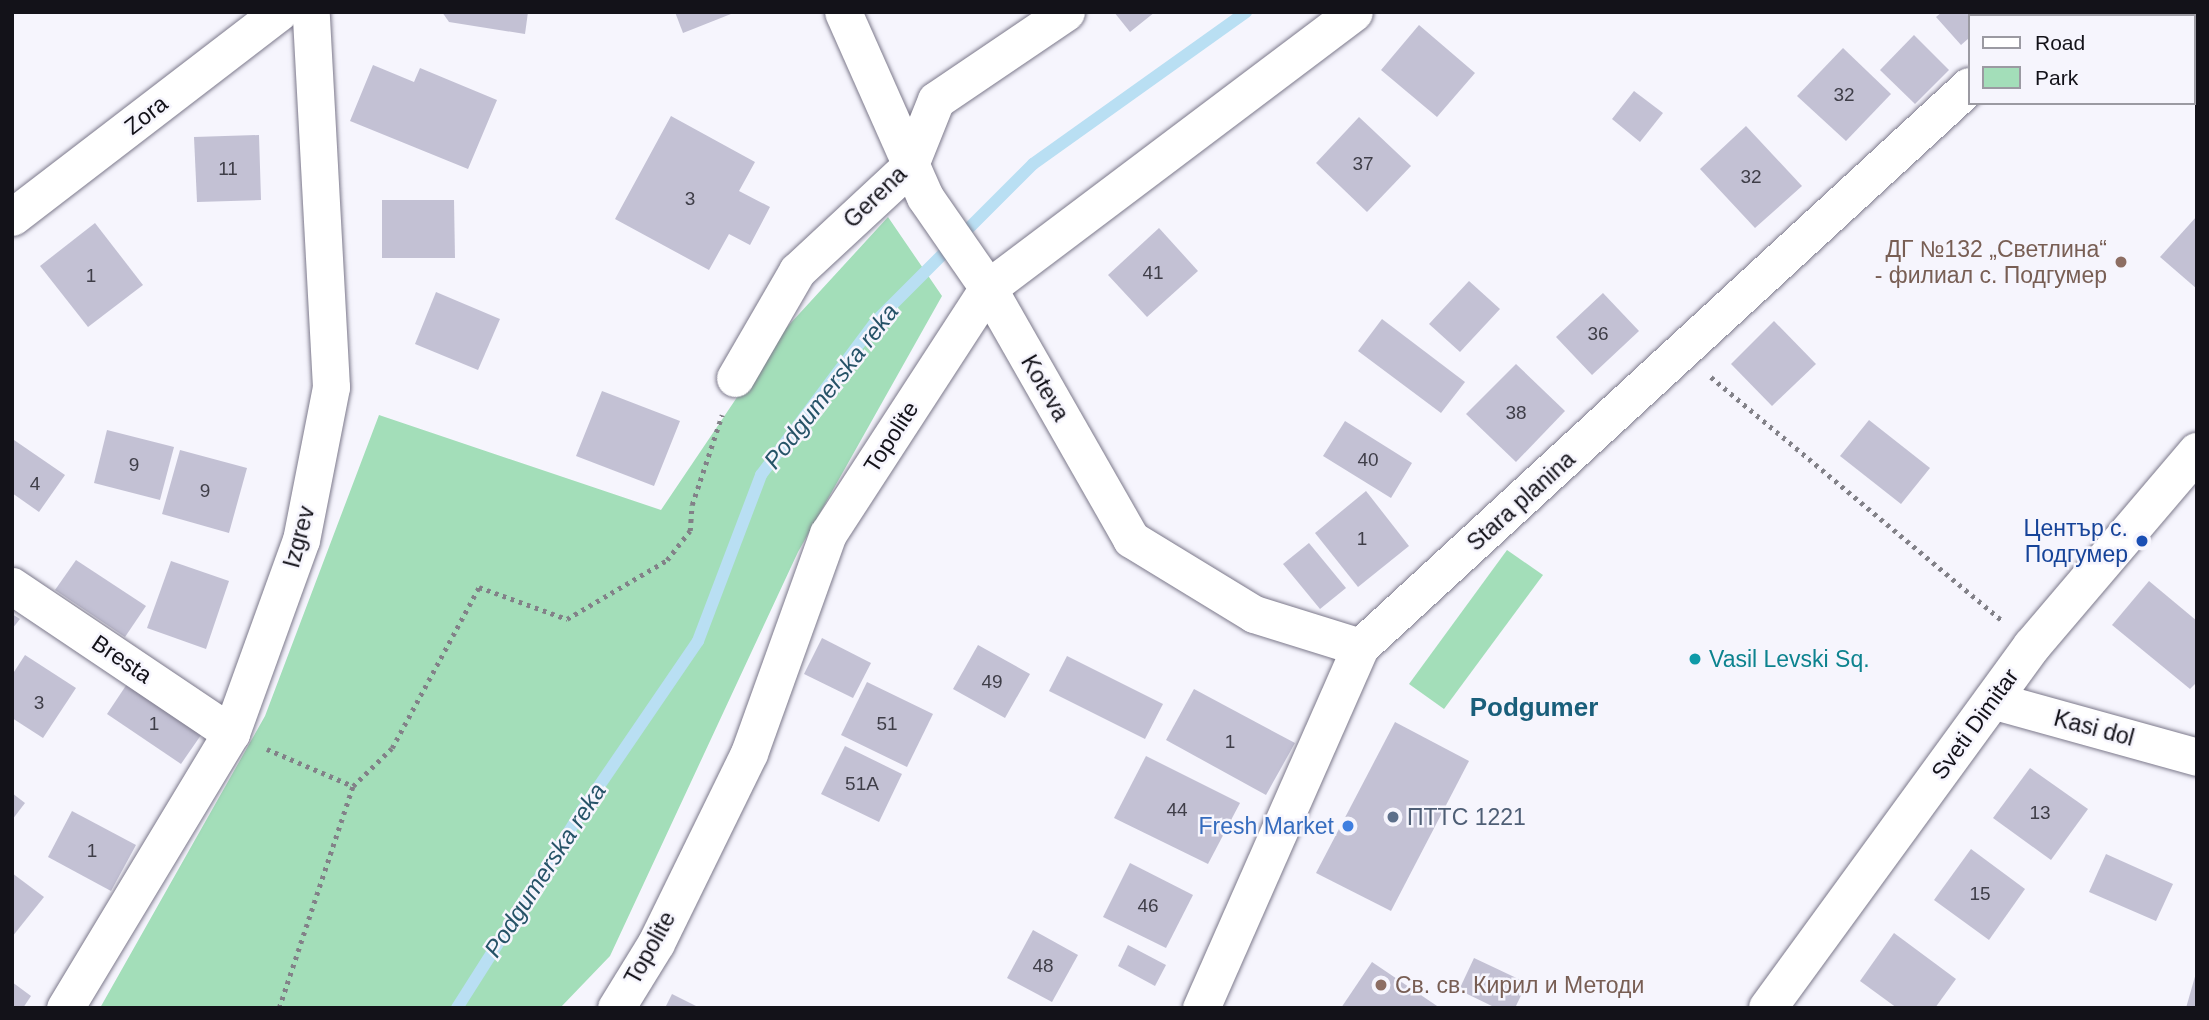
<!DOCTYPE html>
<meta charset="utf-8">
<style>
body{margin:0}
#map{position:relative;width:2209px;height:1020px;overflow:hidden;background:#f6f5fd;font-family:Helvetica,sans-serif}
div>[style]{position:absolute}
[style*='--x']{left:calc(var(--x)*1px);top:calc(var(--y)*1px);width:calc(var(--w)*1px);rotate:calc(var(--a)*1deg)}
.green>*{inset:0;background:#a3deb9}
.stream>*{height:12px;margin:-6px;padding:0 6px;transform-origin:6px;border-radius:6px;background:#b9dff3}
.building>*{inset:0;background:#c3c1d4}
.path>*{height:4.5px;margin-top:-2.25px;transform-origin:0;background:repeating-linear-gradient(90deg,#828188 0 3.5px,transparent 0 8.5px)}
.roads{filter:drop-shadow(0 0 2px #7c798b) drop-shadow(0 0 2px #7c798b)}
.street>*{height:37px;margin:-18.5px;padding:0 18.5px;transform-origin:18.5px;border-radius:18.5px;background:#fff}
.secondary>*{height:38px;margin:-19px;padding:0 19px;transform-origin:19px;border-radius:19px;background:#fff}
.dots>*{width:19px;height:19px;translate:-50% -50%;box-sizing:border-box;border:4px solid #f6f5fd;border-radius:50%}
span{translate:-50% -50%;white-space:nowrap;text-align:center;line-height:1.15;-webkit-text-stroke:5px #f6f5fd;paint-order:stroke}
.number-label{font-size:19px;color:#3f3e48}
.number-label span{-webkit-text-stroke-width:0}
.street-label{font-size:23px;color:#131219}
.education-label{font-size:23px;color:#785e54}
.right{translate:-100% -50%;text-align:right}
.left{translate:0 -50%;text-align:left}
.transit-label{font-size:23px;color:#164399}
.culture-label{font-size:23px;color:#0d838f}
.service-label{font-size:23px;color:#4e5e75}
.shop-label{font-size:23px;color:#366cbe}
.water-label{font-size:24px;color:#265368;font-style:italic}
.quarter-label{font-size:26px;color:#195e7a;font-weight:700}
.frame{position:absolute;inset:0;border:14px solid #131219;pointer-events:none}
.legend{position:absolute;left:1968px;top:14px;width:228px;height:91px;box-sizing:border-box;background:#f6f5fd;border:2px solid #9b9aa2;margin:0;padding:9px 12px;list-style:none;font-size:21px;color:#131219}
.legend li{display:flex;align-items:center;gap:14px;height:35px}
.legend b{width:35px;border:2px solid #9b9aa2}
</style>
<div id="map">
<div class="green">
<div style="clip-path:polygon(888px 217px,942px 296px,798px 552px,610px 956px,560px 1008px,100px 1008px,265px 716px,379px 415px,661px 510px,777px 338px)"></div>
<div style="clip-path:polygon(1507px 550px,1543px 575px,1444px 709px,1409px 684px)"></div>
</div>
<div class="stream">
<div style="--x:457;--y:1008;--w:233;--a:-57.6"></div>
<div style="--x:582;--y:811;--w:206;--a:-55.7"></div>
<div style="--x:698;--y:641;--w:178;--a:-69.2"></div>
<div style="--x:761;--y:475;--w:194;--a:-53.2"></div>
<div style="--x:877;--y:320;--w:221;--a:-45"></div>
<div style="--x:1033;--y:164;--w:262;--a:-35.5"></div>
</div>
<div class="building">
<div style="clip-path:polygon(442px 12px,528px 12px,525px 34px,449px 22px)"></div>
<div style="clip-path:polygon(675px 12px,736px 12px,683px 33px)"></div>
<div style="clip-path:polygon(1114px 12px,1155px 12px,1130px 32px)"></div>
<div style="clip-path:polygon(1942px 12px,1998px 12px,1969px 16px,1969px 38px,1961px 45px,1936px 17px)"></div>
<div style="clip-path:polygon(1419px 25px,1475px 73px,1437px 117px,1381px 70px)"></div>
<div style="clip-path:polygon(1914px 35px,1949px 70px,1915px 104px,1880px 70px)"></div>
<div style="clip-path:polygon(1843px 48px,1891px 94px,1846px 141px,1797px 96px)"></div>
<div style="clip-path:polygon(373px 65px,414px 82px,420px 68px,497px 100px,468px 169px,350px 121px)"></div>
<div style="clip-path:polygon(1634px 91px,1663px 113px,1640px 142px,1612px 119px)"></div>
<div style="clip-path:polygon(671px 116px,755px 162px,739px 191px,770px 207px,750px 245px,729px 234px,709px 270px,615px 219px)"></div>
<div style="clip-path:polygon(1359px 117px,1411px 166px,1367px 212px,1316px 163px)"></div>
<div style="clip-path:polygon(1746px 126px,1802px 186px,1755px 228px,1700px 169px)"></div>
<div style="clip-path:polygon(259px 135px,261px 200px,197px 202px,194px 137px)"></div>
<div style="clip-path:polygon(382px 200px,454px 200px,455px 258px,382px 258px)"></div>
<div style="clip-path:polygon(2197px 216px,2197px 289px,2160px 257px)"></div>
<div style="clip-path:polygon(95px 223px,143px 285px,88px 327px,40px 266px)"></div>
<div style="clip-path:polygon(1159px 228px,1198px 271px,1147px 317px,1108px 275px)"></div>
<div style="clip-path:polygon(1469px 281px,1500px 309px,1460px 352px,1429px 324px)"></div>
<div style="clip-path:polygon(436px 292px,500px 319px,478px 370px,415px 344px)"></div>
<div style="clip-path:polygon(1603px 293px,1639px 331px,1592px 375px,1556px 337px)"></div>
<div style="clip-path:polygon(1382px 319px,1465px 382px,1441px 413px,1358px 351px)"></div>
<div style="clip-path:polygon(1774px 321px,1816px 364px,1772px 406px,1731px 364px)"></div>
<div style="clip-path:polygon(1516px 364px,1565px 411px,1516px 462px,1466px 414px)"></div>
<div style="clip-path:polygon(602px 391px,680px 421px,654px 486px,576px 456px)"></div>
<div style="clip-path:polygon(1869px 420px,1930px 468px,1901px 504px,1840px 456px)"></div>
<div style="clip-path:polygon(1345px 421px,1412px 463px,1391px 498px,1323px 456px)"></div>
<div style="clip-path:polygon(107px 430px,174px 447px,160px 500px,94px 483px)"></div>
<div style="clip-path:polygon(14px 440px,65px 475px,39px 512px,12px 493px)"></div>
<div style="clip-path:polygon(180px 450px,247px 468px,229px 533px,162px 514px)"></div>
<div style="clip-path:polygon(1366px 491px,1409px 546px,1358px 587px,1315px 533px)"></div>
<div style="clip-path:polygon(1309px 543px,1346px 588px,1320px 609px,1283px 564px)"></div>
<div style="clip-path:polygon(76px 560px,146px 606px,125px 637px,55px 590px)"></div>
<div style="clip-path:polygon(171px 561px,229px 581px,206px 649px,147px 628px)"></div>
<div style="clip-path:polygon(2149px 581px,2197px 621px,2197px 682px,2190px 689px,2112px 625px)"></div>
<div style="clip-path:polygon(12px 614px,20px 619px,12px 629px)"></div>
<div style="clip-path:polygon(822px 638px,871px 663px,853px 698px,804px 674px)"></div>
<div style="clip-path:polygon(978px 645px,1030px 674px,1005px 718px,953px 689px)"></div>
<div style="clip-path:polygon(25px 655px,76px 688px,43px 738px,12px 718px,12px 675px)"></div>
<div style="clip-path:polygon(1067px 656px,1163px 704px,1145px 739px,1049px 691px)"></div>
<div style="clip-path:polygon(867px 682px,933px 714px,907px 767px,841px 735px)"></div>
<div style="clip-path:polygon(127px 684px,201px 735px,181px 764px,107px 714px)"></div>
<div style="clip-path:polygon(1194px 689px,1295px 743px,1266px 795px,1166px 740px)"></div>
<div style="clip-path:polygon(1395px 722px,1469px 761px,1391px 911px,1316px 873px)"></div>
<div style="clip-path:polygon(845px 746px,902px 774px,879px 822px,821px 794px)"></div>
<div style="clip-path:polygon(1146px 756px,1240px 803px,1208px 864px,1114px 818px)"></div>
<div style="clip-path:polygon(2030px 768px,2088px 809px,2051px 860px,1993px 818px)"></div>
<div style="clip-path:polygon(12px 793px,25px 803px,12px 820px)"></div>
<div style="clip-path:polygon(72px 811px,136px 845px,111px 891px,48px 857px)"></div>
<div style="clip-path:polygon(1971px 849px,2025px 889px,1989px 940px,1934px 900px)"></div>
<div style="clip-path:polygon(2106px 854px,2173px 884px,2156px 921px,2089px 892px)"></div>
<div style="clip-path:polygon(1130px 863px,1193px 895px,1166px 948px,1103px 917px)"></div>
<div style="clip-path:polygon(12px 873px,44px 897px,12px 937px)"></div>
<div style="clip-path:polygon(1033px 930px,1078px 955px,1052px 1002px,1007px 978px)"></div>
<div style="clip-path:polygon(1894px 933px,1956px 979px,1935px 1008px,1897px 1008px,1860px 981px)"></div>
<div style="clip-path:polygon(1128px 945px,1166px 965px,1155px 986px,1118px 966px)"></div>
<div style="clip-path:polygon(1474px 958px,1527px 983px,1515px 1008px,1496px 1008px,1459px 990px)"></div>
<div style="clip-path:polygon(1372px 962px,1440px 1008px,1341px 1008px)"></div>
<div style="clip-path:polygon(2196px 973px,2197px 1008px,2186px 1008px)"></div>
<div style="clip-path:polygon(12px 982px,31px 996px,23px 1008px,12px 1008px)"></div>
<div style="clip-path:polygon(672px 994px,700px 1008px,665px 1008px)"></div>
</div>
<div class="path">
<div style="--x:1711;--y:377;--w:379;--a:39.9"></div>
<div style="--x:267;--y:749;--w:94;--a:23.3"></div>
<div style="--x:279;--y:1008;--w:234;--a:-71.6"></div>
<div style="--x:353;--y:786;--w:54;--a:-44.3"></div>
<div style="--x:392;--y:748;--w:183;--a:-61.6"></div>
<div style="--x:479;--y:587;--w:94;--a:20"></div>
<div style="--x:567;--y:619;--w:116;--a:-30.5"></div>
<div style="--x:667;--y:560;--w:37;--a:-52"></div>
<div style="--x:690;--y:531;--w:26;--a:-86"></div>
<div style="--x:692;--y:505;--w:95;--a:-71.6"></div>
</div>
<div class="roads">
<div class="street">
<div style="--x:843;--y:12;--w:202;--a:66.1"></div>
<div style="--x:925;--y:197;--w:111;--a:55.3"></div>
<div style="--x:988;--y:288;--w:289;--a:60.3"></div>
<div style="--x:1131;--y:539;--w:144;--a:31.4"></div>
<div style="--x:1254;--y:614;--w:111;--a:17.3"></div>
<div style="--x:2045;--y:16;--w:6;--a:-45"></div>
<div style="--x:12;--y:217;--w:337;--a:-37.5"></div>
<div style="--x:735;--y:378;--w:124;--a:-59.9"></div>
<div style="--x:797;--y:271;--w:153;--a:-42.9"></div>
<div style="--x:909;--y:167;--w:72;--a:-68.1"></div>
<div style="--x:936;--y:100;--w:157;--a:-34.1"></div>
<div style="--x:12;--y:586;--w:264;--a:33.9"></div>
<div style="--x:1992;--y:700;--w:213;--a:15.5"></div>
<div style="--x:65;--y:1008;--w:321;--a:-58.9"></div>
<div style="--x:231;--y:733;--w:205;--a:-70.1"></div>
<div style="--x:301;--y:540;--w:156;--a:-78.9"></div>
<div style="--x:331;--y:387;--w:376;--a:-93.1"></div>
<div style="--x:616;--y:1008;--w:76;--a:-58.4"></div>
<div style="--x:656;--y:943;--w:212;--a:-63.9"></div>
<div style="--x:749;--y:753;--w:233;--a:-70.2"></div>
<div style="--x:828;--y:534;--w:293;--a:-57"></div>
<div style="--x:988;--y:288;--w:458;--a:-37"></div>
<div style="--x:1201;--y:1008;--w:394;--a:-66.2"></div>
<div style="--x:1360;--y:647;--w:828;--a:-42.65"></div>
</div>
<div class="secondary">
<div style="--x:1768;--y:1008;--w:448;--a:-53.9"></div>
<div style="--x:2032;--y:646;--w:255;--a:-49.6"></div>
</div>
</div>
<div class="dots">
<div style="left:2121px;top:262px;background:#8d6e63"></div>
<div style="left:2142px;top:541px;background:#1a4fb4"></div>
<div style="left:1695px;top:659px;background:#0f9aa8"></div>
<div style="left:1393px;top:817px;background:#5c6f8a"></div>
<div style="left:1348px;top:826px;background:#3f7fe0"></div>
<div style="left:1381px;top:985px;background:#8d6e63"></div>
</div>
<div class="number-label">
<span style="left:1844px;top:95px">32</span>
<span style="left:1363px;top:164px">37</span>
<span style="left:228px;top:169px">11</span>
<span style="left:1751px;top:177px">32</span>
<span style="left:690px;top:199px">3</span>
<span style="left:1153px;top:273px">41</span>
<span style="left:91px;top:276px">1</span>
<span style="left:1598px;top:334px">36</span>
<span style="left:1516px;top:413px">38</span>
<span style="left:1368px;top:460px">40</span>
<span style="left:134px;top:465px">9</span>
<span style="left:35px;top:484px">4</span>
<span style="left:205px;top:491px">9</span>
<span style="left:1362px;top:539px">1</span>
<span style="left:992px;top:682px">49</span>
<span style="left:39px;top:703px">3</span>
<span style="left:154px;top:724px">1</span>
<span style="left:887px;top:724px">51</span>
<span style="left:1230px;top:742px">1</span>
<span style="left:862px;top:784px">51А</span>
<span style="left:1177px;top:810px">44</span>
<span style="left:2040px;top:813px">13</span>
<span style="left:92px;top:851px">1</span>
<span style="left:1980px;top:894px">15</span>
<span style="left:1148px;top:906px">46</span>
<span style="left:1043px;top:966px">48</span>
</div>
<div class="street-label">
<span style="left:146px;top:115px;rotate:-38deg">Zora</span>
<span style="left:875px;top:197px;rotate:-44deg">Gerena</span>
<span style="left:1045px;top:388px;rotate:60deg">Koteva</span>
<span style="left:891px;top:437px;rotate:-57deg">Topolite</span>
<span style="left:1521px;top:501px;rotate:-42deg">Stara planina</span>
<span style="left:299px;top:537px;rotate:-75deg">Izgrev</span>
<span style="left:122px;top:659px;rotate:34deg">Bresta</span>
<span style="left:1975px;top:724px;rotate:-54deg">Sveti Dimitar</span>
<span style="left:2094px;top:728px;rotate:15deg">Kasi dol</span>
<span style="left:650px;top:948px;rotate:-61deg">Topolite</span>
</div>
<div class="education-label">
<span class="right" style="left:2107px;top:262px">ДГ №132 „Светлина“<br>- филиал с. Подгумер</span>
<span class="left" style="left:1395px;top:985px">Св. св. Кирил и Методи</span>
</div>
<div class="transit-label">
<span class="right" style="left:2128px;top:541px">Център с.<br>Подгумер</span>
</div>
<div class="culture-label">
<span class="left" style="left:1709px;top:659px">Vasil Levski Sq.</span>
</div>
<div class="service-label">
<span class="left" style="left:1407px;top:817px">ПТТС 1221</span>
</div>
<div class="shop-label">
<span class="right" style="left:1334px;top:826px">Fresh Market</span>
</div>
<div class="water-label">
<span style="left:831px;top:386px;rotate:-52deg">Podgumerska reka</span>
<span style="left:545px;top:870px;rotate:-57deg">Podgumerska reka</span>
</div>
<div class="quarter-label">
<span style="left:1534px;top:708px">Podgumer</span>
</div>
<div class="frame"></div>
<ul class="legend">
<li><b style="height:9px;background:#fff"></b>Road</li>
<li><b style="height:19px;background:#a3deb9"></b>Park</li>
</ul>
</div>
